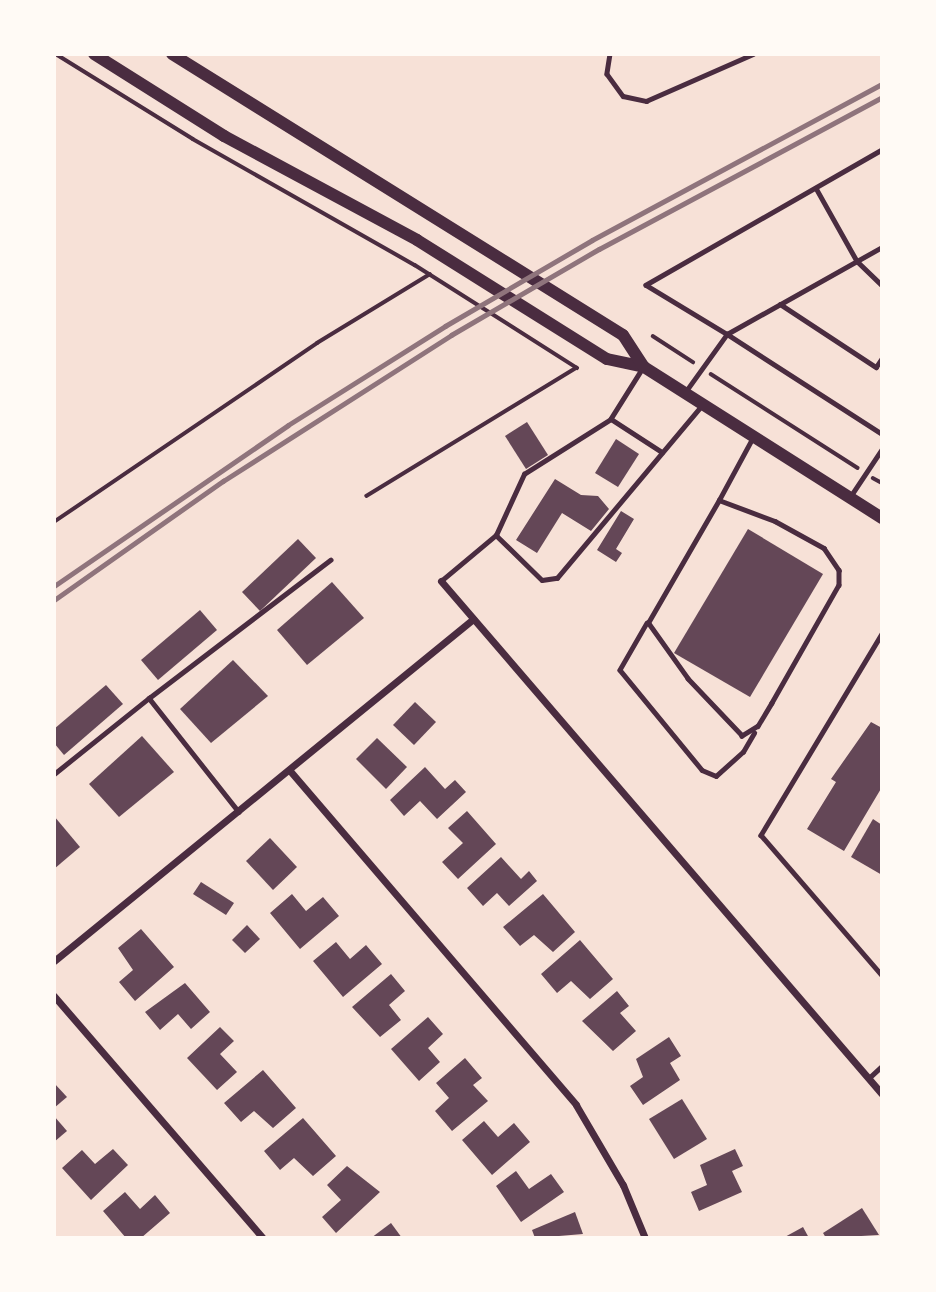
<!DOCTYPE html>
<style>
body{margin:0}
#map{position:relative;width:936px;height:1292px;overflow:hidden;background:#f7e1d7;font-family:Helvetica,sans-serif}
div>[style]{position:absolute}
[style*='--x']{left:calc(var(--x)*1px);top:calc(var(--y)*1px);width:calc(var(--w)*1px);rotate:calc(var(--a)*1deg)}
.building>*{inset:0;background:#644757}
.path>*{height:3.5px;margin:-1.75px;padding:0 1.75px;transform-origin:1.75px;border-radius:1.75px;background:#4a2c40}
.service>*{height:4.5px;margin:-2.25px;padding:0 2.25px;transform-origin:2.25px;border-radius:2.25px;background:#4a2c40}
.minor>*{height:7px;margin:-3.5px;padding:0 3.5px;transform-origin:3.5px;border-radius:3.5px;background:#4a2c40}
.secondary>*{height:12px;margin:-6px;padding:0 6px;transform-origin:6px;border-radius:6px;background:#4a2c40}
.rail>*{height:5px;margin:-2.5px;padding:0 2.5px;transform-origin:2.5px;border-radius:2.5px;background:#8f747c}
span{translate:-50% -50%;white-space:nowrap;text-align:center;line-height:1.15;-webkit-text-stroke:6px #fffaf5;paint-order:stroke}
.frame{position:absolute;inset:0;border:56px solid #fffaf5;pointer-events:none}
</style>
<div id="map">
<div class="building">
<div style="clip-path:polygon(527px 422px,548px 455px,526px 469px,505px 436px)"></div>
<div style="clip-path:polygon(616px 439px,639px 454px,618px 487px,595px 473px)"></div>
<div style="clip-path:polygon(555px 479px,581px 495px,598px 496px,609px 509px,591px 531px,562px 513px,537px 553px,516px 540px)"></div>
<div style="clip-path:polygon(621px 511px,634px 519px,616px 549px,622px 553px,616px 562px,597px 550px)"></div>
<div style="clip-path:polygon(748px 529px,823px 574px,750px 697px,674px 653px)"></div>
<div style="clip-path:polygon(298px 539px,316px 558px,260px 611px,242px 592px)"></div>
<div style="clip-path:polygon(332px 582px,364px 618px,307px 665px,277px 630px)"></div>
<div style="clip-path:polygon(200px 610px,217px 630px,158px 680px,141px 660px)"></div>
<div style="clip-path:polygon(233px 660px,268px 696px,211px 743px,180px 709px)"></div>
<div style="clip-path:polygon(106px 685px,123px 704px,64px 755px,54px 743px,54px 729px)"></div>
<div style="clip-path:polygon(415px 702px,436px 722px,414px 745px,393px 725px)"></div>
<div style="clip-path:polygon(871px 722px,882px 728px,882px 787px,844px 851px,807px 829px,836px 782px,831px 779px)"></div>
<div style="clip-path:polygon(142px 736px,174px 772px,119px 817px,89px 784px)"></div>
<div style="clip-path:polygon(377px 738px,407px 767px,386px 789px,356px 759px)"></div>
<div style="clip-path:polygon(425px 767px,445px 789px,455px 780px,466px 792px,437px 819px,420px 801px,404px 816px,390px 800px)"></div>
<div style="clip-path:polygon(467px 811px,496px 844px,458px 879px,442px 862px,463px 843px,448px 828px)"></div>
<div style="clip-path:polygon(54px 816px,80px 847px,54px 869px)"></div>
<div style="clip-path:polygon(873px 819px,882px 825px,882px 875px,851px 857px)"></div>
<div style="clip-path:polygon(270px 838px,297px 867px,273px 890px,246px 861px)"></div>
<div style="clip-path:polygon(501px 857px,521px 879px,529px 871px,537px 881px,509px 906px,497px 893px,483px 906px,467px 888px)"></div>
<div style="clip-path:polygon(201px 882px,234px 903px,226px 915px,193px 894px)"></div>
<div style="clip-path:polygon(292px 894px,306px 911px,323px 897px,339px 916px,300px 949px,270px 913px)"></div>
<div style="clip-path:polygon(543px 894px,575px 932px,553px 952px,534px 935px,520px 946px,503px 927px)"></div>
<div style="clip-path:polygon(247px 925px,260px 939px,245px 953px,232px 940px)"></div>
<div style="clip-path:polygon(141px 929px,174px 967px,135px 1001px,119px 982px,133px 970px,118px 948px)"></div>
<div style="clip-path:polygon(580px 940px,613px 979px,590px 999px,571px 981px,557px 993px,541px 974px)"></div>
<div style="clip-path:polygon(336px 942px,350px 959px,366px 945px,382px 964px,343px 997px,313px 961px)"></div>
<div style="clip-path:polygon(391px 974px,405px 991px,389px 1005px,401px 1020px,380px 1037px,352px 1007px)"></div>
<div style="clip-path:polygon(185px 983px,210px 1012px,191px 1029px,178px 1014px,160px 1030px,145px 1012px)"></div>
<div style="clip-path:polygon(617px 991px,629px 1006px,620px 1013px,636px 1031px,613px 1051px,582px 1021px)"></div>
<div style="clip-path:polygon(428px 1017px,443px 1034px,428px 1048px,440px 1062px,419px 1081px,391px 1049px)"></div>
<div style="clip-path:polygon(220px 1027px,234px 1041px,220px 1054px,237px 1072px,217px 1090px,187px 1058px)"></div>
<div style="clip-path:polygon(669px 1037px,681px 1056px,670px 1063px,680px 1080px,643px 1105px,630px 1086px,643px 1077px,636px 1059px)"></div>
<div style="clip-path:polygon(465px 1058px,482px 1078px,473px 1085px,488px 1101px,452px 1131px,435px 1111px,449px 1098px,436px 1083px)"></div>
<div style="clip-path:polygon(263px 1070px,296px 1108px,273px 1128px,254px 1111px,241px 1122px,224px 1103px)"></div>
<div style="clip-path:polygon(54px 1083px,67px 1097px,54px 1108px)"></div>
<div style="clip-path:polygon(682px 1099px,707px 1139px,674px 1159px,649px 1119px)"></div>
<div style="clip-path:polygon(54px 1116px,67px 1131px,54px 1142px)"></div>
<div style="clip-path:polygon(303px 1118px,336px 1156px,313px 1176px,294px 1158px,280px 1170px,264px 1151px)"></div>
<div style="clip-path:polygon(484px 1121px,498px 1137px,514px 1123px,530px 1142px,492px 1175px,462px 1140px)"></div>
<div style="clip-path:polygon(113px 1149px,128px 1165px,91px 1200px,62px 1168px,82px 1150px,95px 1164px)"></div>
<div style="clip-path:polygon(735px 1149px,743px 1166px,732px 1171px,742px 1192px,699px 1211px,691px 1192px,707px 1185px,700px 1165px)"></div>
<div style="clip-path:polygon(347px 1166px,380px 1192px,336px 1233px,322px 1217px,341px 1200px,327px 1185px)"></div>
<div style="clip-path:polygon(516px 1171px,529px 1189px,551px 1174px,564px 1192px,521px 1222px,496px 1186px)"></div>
<div style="clip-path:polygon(125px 1192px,140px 1209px,155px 1195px,170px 1213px,141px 1238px,126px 1238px,103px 1211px)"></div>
<div style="clip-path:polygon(862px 1208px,879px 1235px,826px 1238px,823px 1233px)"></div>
<div style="clip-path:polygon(575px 1212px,583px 1234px,535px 1238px,532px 1230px)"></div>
<div style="clip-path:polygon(391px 1223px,402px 1238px,371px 1238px)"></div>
<div style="clip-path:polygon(803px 1227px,809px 1238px,783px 1238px)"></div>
</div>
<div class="path">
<div style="--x:56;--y:54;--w:161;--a:31.8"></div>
<div style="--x:193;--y:139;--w:255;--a:29.6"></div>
<div style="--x:415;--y:265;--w:192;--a:32.4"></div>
<div style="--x:577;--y:368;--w:246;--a:148.6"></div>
<div style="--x:653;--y:336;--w:48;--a:33"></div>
<div style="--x:711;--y:374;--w:174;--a:32.6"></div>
<div style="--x:873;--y:478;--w:10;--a:29"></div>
<div style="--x:54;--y:522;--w:318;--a:-34.2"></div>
<div style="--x:317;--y:343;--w:132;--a:-31.4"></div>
</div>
<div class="service">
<div style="--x:610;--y:54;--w:20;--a:99"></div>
<div style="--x:607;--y:74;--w:27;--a:54"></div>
<div style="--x:623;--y:96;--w:24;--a:12"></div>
<div style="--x:646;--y:101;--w:117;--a:-23.7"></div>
<div style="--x:882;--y:150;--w:272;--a:150.2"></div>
<div style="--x:646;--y:285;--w:95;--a:31.2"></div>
<div style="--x:727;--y:334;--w:178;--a:-29.3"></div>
<div style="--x:816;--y:188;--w:84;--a:60.7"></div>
<div style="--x:857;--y:261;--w:35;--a:44"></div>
<div style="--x:780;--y:304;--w:115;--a:33.3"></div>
<div style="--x:876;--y:367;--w:11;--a:-56"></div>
<div style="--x:643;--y:368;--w:60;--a:122.1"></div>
<div style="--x:611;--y:419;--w:61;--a:32.9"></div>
<div style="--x:686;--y:391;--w:70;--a:-54.3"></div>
<div style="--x:727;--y:334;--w:184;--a:32.8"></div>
<div style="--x:850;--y:497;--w:58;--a:-56.3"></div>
<div style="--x:719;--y:500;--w:60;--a:20.6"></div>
<div style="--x:775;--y:521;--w:56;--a:28.9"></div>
<div style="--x:824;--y:548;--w:27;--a:56"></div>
<div style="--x:839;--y:570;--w:15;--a:90"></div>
<div style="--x:839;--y:585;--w:136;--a:119.6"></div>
<div style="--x:772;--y:703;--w:27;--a:121"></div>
<div style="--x:758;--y:726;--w:19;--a:148"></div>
<div style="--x:742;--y:736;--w:79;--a:-133.5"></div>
<div style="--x:688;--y:679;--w:69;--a:-125.5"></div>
<div style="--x:648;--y:623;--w:142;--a:-60"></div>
<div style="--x:719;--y:500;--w:72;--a:-61.6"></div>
<div style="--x:496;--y:535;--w:64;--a:44.4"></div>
<div style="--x:542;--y:580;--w:15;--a:-8"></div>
<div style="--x:557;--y:578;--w:226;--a:-50"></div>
<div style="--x:441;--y:581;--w:72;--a:-39.9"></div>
<div style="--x:496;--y:535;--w:67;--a:-65.3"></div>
<div style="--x:524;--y:474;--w:103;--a:-32.3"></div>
<div style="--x:647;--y:623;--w:54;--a:119.9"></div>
<div style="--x:620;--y:670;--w:129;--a:50.6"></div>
<div style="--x:702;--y:770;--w:15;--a:23"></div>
<div style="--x:716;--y:776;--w:36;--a:-42"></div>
<div style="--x:743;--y:752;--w:22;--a:-60"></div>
<div style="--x:882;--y:634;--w:235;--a:121"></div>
<div style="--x:761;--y:835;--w:185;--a:49.2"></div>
<div style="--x:149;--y:698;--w:228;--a:-37.3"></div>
<div style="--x:54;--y:774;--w:122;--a:-38.7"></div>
<div style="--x:149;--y:698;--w:145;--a:51.7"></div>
<div style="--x:869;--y:1078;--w:18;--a:-43"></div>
</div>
<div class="minor">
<div style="--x:441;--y:581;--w:676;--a:49.32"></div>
<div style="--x:291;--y:772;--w:438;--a:49.4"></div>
<div style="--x:576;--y:1105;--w:93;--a:59.6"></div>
<div style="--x:623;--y:1185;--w:57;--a:67.5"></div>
<div style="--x:54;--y:961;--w:541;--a:-39.22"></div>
<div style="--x:54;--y:996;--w:320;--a:49.2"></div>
</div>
<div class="secondary">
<div style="--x:94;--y:54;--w:154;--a:32.2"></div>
<div style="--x:224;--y:136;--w:219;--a:28.3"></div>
<div style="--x:417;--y:240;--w:224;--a:32.1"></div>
<div style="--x:607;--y:359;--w:38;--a:12"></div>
<div style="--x:644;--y:367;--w:282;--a:32.4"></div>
<div style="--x:172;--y:54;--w:531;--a:31.93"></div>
<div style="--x:623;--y:335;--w:38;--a:57"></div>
</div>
<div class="rail">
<div style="--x:54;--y:586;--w:284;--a:-34.5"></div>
<div style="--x:288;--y:425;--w:186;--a:-32.2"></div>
<div style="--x:445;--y:326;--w:170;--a:-30.3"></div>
<div style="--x:592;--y:240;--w:329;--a:-28.3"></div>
<div style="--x:54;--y:600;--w:207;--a:-35.2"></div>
<div style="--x:223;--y:481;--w:271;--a:-32.6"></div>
<div style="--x:451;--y:335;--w:171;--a:-30.2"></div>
<div style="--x:599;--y:249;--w:321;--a:-28.2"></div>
</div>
<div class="frame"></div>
</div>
